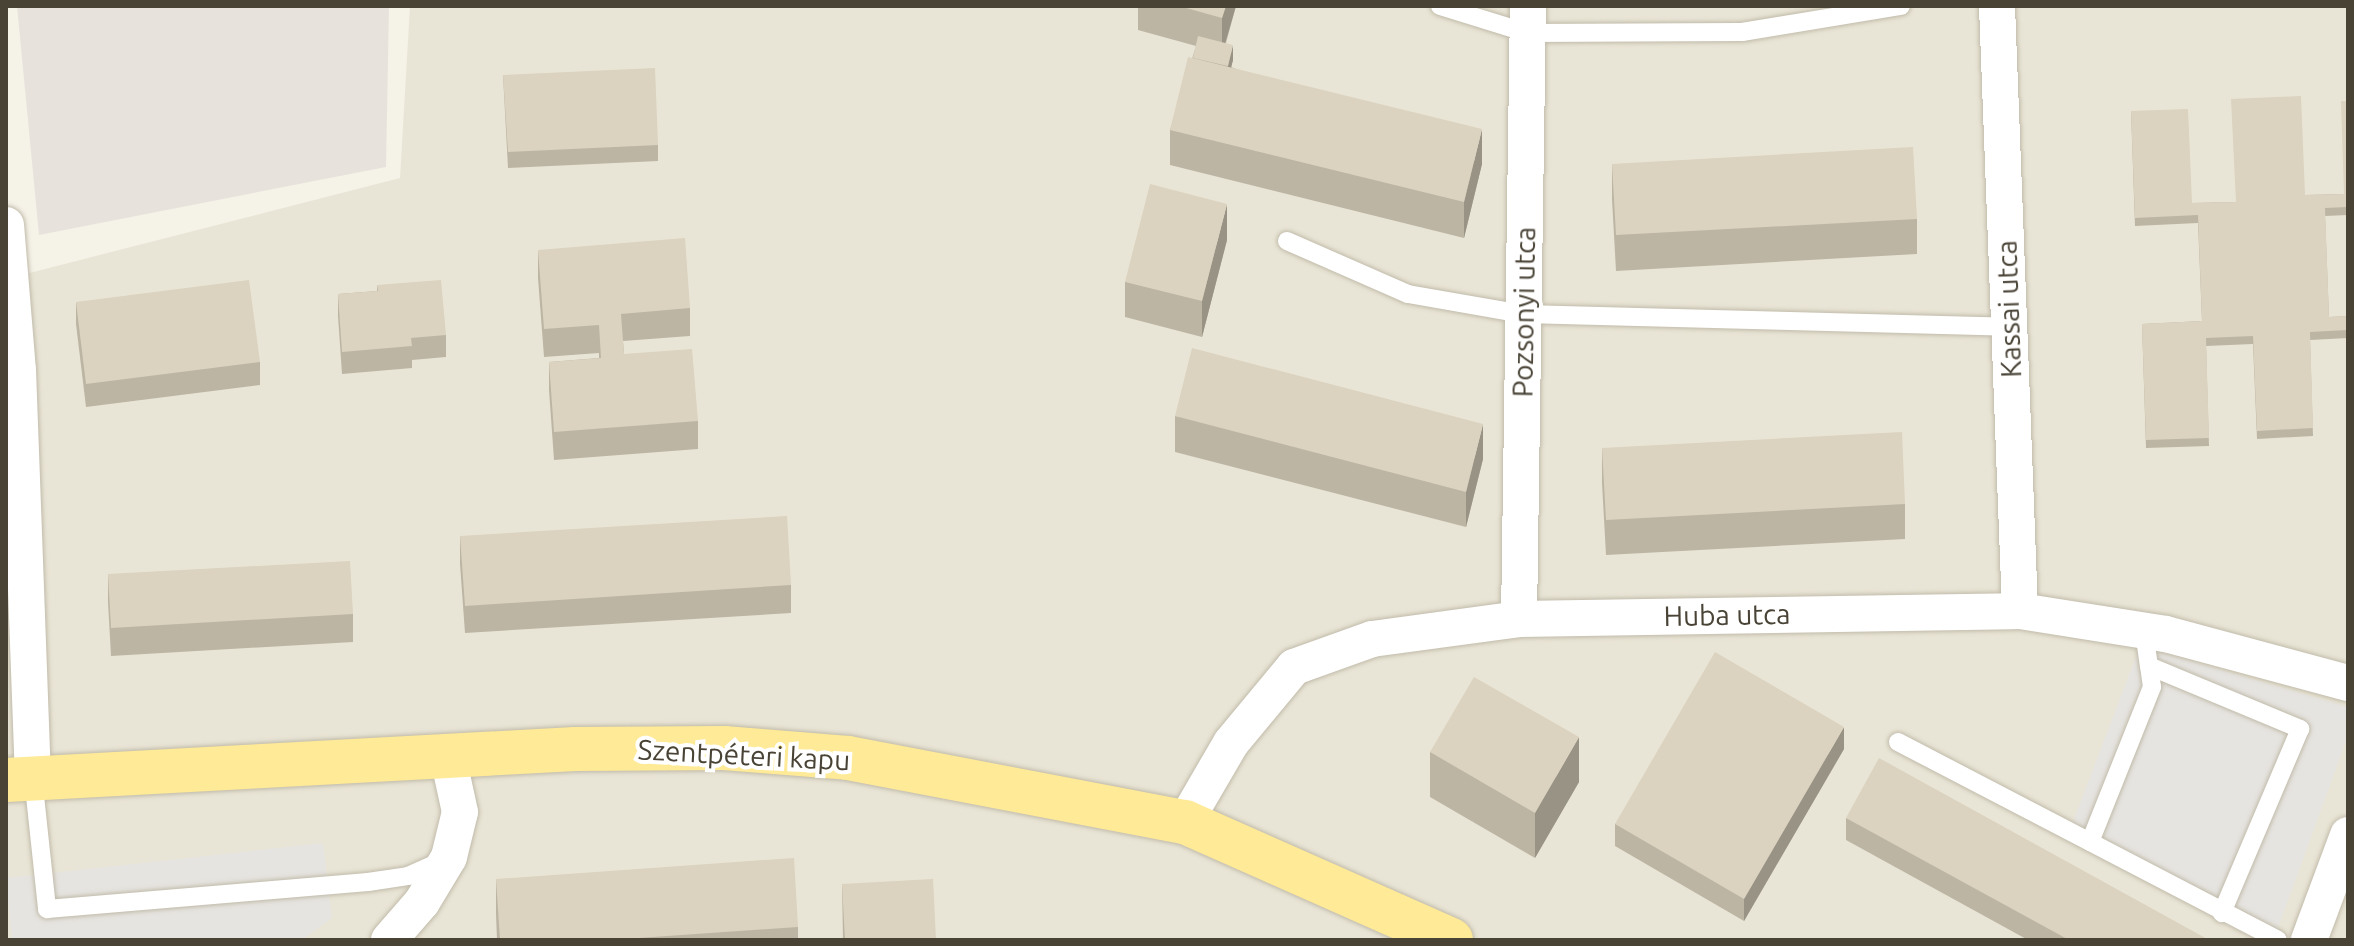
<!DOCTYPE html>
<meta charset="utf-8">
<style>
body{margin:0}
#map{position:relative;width:2354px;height:946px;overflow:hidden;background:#f5f2e8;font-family:Ubuntu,sans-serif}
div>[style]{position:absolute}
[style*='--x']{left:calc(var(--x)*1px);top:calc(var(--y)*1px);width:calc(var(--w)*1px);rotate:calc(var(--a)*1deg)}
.residential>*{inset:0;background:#e9e5d6}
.industrial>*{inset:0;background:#e7e3dc}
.parking>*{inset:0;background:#e6e4e0}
.roads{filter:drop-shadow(0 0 2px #c1bbaa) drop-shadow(0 0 2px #c1bbaa)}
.lane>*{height:18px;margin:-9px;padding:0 9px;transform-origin:9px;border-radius:9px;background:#fff}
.street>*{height:36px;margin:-18px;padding:0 18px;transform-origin:18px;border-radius:18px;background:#fff}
.primary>*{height:44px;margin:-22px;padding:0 22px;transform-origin:22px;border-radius:22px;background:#ffea97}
.wall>*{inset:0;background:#bcb5a4}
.shaded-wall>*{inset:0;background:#999386}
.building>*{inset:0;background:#dbd2bf}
span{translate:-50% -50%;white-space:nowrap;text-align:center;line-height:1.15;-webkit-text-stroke:8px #fff;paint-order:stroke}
.street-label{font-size:28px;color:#494336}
.frame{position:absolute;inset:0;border:8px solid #494336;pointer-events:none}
</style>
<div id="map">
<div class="residential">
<div style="clip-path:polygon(410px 6px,2348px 6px,2348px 940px,6px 940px,6px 279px,400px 178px)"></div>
</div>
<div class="industrial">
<div style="clip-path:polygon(17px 6px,389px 6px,386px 167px,39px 235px)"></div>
</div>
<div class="parking">
<div style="clip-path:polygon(2140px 646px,2348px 707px,2348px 736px,2277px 931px,2069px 832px)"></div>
<div style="clip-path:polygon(323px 843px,332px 918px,302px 940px,12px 940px,6px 878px)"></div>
</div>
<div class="roads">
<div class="lane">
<div style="--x:1440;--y:6;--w:92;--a:17.1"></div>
<div style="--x:1528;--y:33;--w:214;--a:-0.3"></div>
<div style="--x:1742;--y:32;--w:161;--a:-9.3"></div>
<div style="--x:1287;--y:241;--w:132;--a:23.7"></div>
<div style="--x:1408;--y:294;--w:117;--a:9.9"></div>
<div style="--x:1523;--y:314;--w:486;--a:1.5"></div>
<div style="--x:2144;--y:631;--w:35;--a:82"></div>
<div style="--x:2149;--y:666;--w:164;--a:22.6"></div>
<div style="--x:2300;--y:729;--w:200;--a:113"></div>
<div style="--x:1898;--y:742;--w:428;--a:27.5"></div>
<div style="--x:33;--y:777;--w:133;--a:83.9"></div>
<div style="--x:47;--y:909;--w:322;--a:-4.8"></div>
<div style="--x:368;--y:882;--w:40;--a:-8.5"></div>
<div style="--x:408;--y:876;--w:35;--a:-24"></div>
<div style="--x:2090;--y:842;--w:167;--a:-68.2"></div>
<div style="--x:2152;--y:687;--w:21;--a:-98"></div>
</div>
<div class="street">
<div style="--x:1997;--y:6;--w:605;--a:87.82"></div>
<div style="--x:6;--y:225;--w:145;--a:85.3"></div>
<div style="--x:18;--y:370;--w:407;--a:87.9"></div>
<div style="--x:1519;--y:619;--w:613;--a:-89.16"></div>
<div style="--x:1185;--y:822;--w:91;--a:-59.8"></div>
<div style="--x:1231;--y:743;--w:99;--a:-50.3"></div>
<div style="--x:1294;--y:667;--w:83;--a:-19.7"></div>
<div style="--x:1372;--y:639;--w:148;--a:-7.7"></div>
<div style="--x:1519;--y:619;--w:501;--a:-0.91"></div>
<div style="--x:2020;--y:611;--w:148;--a:9"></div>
<div style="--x:2166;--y:634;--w:188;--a:15.1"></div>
<div style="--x:389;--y:940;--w:50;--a:-49"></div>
<div style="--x:422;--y:902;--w:52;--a:-59"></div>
<div style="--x:449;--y:857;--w:46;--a:-76.3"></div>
<div style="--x:460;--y:812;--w:56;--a:-102.3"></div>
<div style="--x:2309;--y:940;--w:112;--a:-69.6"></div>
</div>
<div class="primary">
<div style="--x:6;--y:780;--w:570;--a:-3.12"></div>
<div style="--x:575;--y:749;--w:149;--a:-0.4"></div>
<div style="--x:724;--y:748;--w:124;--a:4.6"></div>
<div style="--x:848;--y:758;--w:343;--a:10.8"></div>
<div style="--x:1185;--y:822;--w:291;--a:23.9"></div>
</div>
</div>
<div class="wall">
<div style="clip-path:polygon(1138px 6px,1236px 6px,1226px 43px,1233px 60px,1231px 67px,1482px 164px,1464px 238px,1170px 165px,1170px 130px,1196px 46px,1138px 30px)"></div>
<div style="clip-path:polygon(503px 75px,658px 145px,658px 161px,508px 168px)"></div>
<div style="clip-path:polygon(2348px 101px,2348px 215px,2325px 216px,2329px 317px,2348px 316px,2348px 338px,2310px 340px,2313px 436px,2257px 439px,2253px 344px,2206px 346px,2209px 446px,2146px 448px,2142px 324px,2202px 321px,2198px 223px,2135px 226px,2131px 111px,2192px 203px,2235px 202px,2305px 195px,2344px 194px)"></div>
<div style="clip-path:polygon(1612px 164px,1917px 219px,1917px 254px,1616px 271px,1612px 199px)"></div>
<div style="clip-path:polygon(1227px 240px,1202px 337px,1125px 317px,1125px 282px)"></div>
<div style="clip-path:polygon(538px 250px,690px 308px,690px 336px,623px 341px,624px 354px,698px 421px,698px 449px,554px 460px,549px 390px,549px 362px,599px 358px,599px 353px,544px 357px,538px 278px)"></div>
<div style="clip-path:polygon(377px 285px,446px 335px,446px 357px,412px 360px,412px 368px,342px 374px,338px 316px,338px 294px,377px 291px)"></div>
<div style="clip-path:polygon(76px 302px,260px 362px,260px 385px,86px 407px,76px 324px)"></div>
<div style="clip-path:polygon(1175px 416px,1483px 459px,1466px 527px,1175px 452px)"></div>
<div style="clip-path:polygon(1602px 448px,1905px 504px,1905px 539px,1606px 555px,1602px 483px)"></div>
<div style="clip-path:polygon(460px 536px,791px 585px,791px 613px,465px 633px,460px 564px)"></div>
<div style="clip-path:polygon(108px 574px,353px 614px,353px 642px,111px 656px,108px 602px)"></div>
<div style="clip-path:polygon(1844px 749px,1744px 921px,1615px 846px,1615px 824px)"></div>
<div style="clip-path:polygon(1430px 752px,1579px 782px,1535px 858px,1430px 797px)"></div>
<div style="clip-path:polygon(1846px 818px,2209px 940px,2028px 940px,1846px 840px)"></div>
<div style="clip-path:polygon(496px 879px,798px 927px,798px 940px,497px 940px,496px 914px)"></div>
<div style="clip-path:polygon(842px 884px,936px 940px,843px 940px)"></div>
</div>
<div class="shaded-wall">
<div style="clip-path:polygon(1226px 6px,1236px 6px,1222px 54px,1222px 18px)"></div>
<div style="clip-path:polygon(1233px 45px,1233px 60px,1223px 101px,1223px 85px)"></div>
<div style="clip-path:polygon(1482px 129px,1482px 164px,1464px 238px,1464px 202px)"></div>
<div style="clip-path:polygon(1227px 204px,1227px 240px,1202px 337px,1202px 301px)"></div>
<div style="clip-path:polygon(1483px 424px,1483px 459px,1466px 527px,1466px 492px)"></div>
<div style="clip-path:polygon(1844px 727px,1844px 749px,1744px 921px,1744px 899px)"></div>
<div style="clip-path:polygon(1579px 737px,1579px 782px,1535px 858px,1535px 813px)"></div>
</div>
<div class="building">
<div style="clip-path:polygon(1179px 6px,1226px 6px,1222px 18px)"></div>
<div style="clip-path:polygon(1198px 36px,1233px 45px,1228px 66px,1193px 58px)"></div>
<div style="clip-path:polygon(1188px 57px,1482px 129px,1464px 202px,1170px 130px)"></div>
<div style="clip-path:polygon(655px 68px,658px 145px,508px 152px,503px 75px)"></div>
<div style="clip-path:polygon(2301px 96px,2305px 195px,2344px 194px,2341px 101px,2348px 101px,2348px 207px,2325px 208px,2329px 317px,2348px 316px,2348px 330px,2310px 332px,2313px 428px,2257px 431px,2253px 336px,2206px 338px,2209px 438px,2146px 440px,2142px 324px,2202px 321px,2198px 215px,2135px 218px,2131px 111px,2188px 109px,2192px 203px,2236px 202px,2231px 99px)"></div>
<div style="clip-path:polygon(1913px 147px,1917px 219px,1616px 235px,1612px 164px)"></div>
<div style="clip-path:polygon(1150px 184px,1227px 204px,1202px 301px,1125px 282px)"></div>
<div style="clip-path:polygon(685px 238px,690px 308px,621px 314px,624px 354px,692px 349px,698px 421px,554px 432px,549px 362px,601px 358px,599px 325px,544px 329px,538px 250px)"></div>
<div style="clip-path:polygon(249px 280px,260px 362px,86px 384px,76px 302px)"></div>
<div style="clip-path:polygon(441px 280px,446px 335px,411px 338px,412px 346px,342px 352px,338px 294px,378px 291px,377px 285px)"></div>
<div style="clip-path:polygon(1192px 348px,1483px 424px,1466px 492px,1175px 416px)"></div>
<div style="clip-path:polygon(1902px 432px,1905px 504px,1606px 520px,1602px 448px)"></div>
<div style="clip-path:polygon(787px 516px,791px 585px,465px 606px,460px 536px)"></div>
<div style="clip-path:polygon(350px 561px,353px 614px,111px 628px,108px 574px)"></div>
<div style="clip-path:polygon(1715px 652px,1844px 727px,1744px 899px,1615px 824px)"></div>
<div style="clip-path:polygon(1474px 677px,1579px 737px,1535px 813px,1430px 752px)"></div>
<div style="clip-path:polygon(1879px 758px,2209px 940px,2069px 940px,1846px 818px)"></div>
<div style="clip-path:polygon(794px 858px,798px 927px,610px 940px,500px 940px,496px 879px)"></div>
<div style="clip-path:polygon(933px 879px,936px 940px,845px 940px,842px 884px)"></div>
</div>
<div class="street-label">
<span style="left:2009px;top:309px;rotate:-92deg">Kassai utca</span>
<span style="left:1524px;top:312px;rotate:-89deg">Pozsonyi utca</span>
<span style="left:1727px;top:615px;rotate:-1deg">Huba utca</span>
<span style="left:744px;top:755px;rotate:3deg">Szentpéteri kapu</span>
</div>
<div class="frame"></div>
</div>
